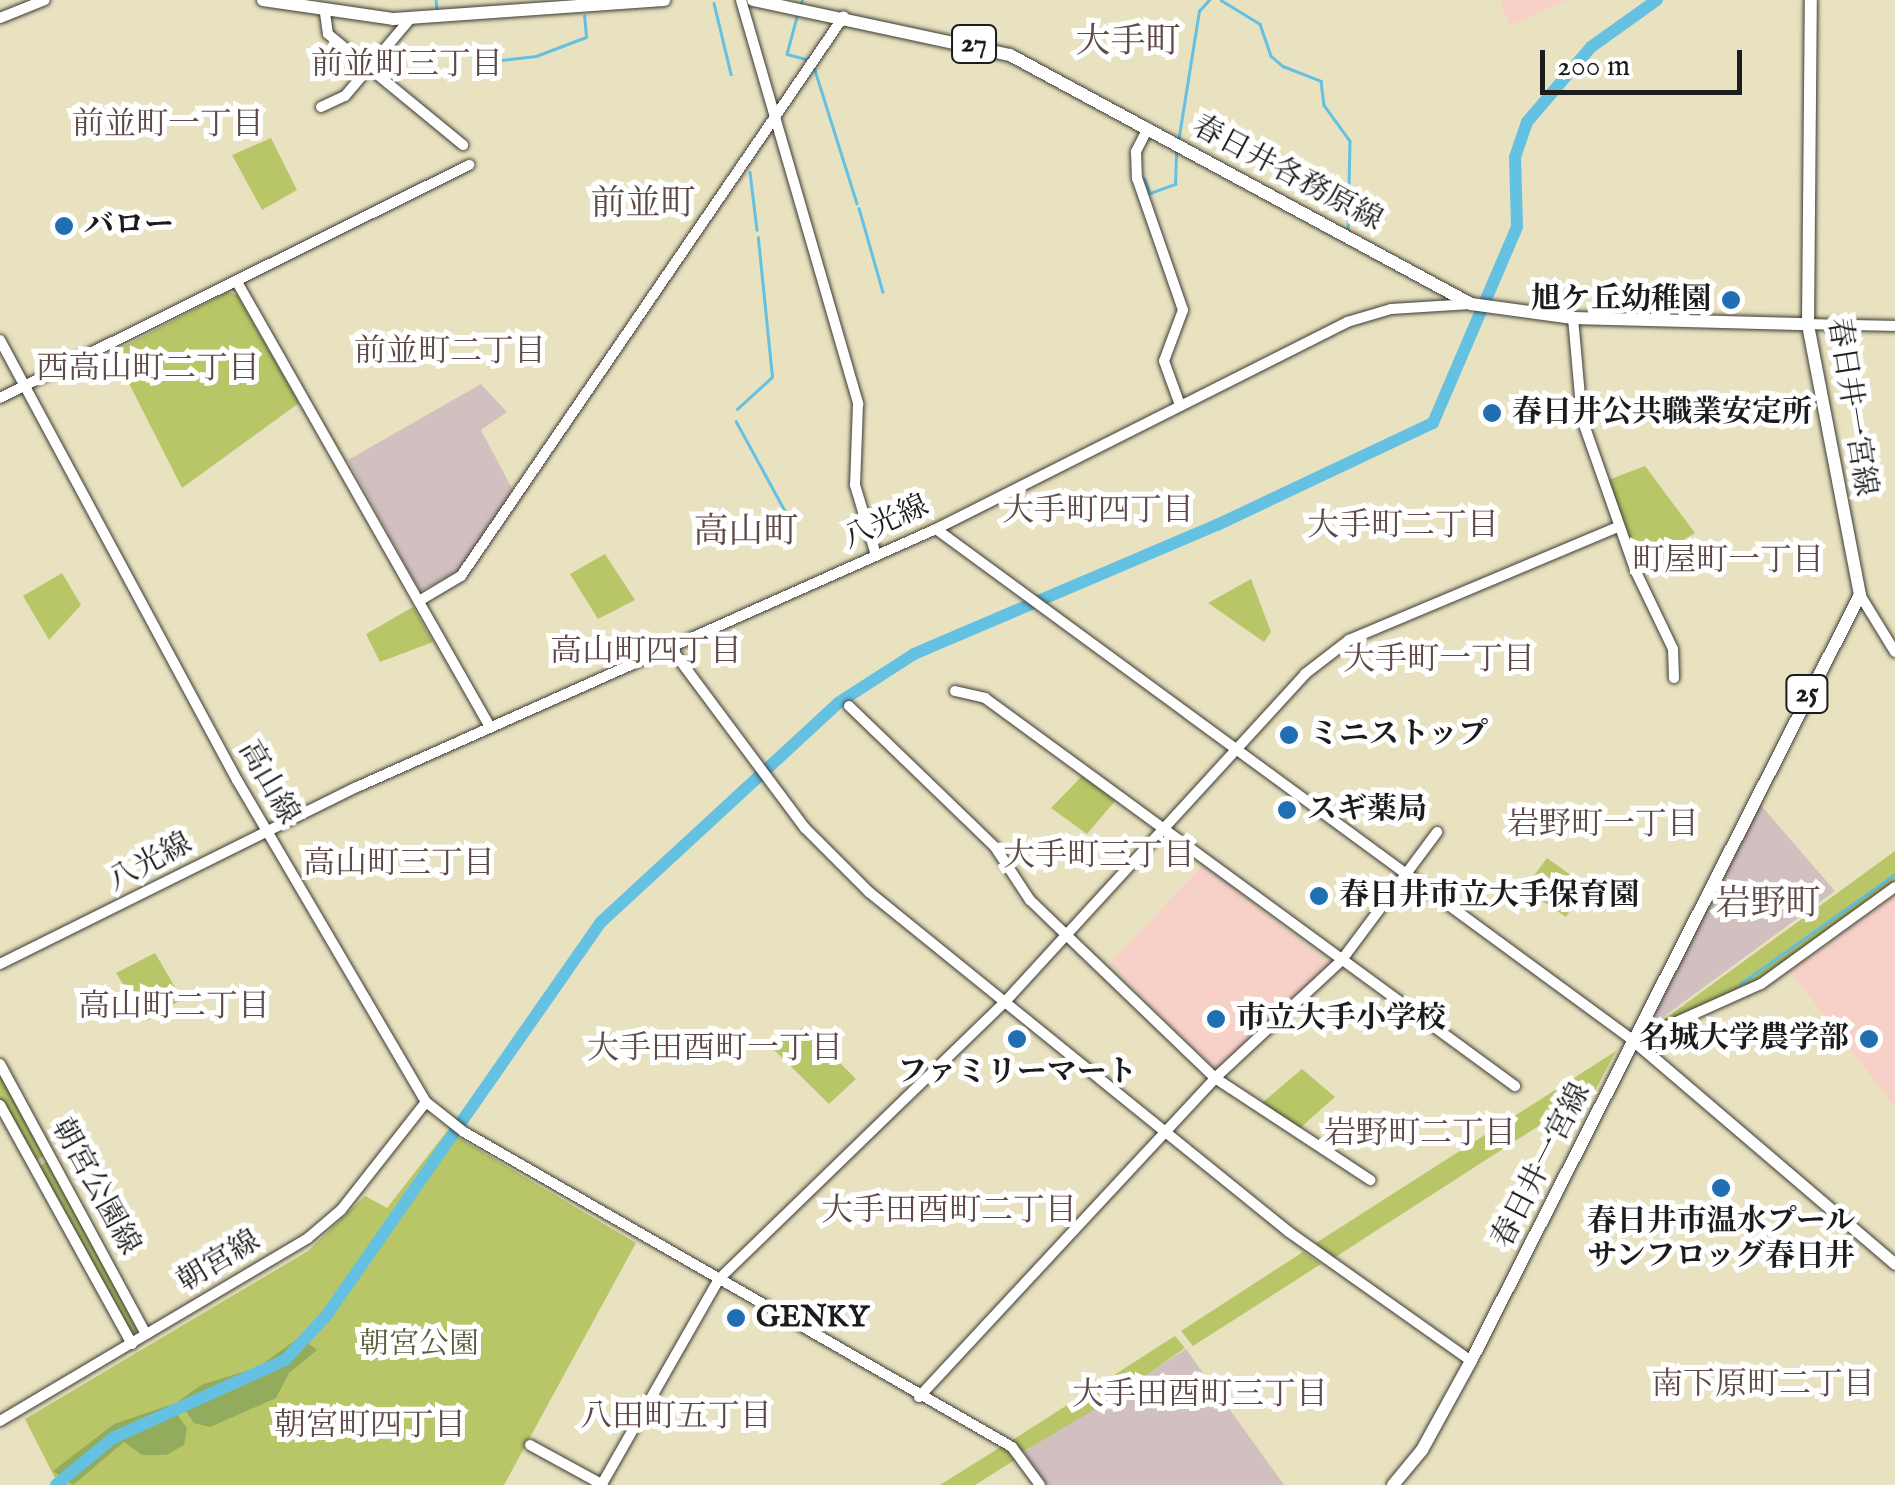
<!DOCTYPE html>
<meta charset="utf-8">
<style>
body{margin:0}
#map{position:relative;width:1895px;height:1485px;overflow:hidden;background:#e9e2c0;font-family:"IM FELL English","Noto Serif JP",serif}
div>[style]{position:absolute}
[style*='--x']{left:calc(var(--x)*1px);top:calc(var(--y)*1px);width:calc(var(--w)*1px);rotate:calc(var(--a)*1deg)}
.built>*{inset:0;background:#f7d1c7}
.industrial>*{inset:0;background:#d2bfc0}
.green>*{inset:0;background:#b9c668}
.forest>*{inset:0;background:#92ab5c}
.stream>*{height:2.5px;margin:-1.25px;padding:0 1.25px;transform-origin:1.25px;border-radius:1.25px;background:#64c1e2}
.river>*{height:12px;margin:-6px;padding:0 6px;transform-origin:6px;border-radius:6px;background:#64c1e2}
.roads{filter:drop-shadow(0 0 2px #3b3a35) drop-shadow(0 0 2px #3b3a35)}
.tertiary>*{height:10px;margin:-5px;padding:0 5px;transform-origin:5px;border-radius:5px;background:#fff}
.secondary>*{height:11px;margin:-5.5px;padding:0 5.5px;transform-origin:5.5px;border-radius:5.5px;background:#fff}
.primary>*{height:12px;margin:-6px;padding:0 6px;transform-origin:6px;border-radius:6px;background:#fff}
.dots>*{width:28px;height:28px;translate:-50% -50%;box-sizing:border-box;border:5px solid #fff;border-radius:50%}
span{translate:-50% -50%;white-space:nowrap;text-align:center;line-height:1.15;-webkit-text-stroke:10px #fff;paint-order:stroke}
.shield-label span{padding:2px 8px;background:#fff;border:2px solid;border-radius:8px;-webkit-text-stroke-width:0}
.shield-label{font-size:28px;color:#1c1c1c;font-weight:700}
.street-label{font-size:30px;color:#1c1c1c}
.poi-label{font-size:30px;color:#1c1c1c;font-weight:700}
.left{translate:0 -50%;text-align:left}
.right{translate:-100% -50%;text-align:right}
.park-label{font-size:30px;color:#5b603a}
.neighbourhood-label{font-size:32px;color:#604a48}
.quarter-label{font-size:35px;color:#604a48}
.scale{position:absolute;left:1540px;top:50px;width:202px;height:45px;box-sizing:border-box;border:5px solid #1c1c1c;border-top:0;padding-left:12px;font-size:30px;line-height:35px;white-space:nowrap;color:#1c1c1c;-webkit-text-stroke:8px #fff;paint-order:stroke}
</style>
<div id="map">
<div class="built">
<div style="clip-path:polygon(1500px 0,1566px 0,1510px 26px)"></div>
<div style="clip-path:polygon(1203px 865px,1331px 964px,1215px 1071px,1110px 963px)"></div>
<div style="clip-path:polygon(1895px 895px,1895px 1107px,1790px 971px)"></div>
</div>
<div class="industrial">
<div style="clip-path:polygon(481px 384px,507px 412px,481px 430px,513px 490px,460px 570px,420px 591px,348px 460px)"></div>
<div style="clip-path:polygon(1760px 804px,1835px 891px,1647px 1029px)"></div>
<div style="clip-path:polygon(1186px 1349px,1284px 1485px,1045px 1485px,1024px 1452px)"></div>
</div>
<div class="green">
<div style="clip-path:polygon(271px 138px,297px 190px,262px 210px,232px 155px)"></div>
<div style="clip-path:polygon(228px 292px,237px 295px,299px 403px,182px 488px,113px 352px)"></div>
<div style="clip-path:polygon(1645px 466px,1695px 533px,1639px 567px,1608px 480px)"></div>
<div style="clip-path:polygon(605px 554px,635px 600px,598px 619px,570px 574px)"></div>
<div style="clip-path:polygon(62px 573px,81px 605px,49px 640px,23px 596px)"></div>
<div style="clip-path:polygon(1251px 579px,1271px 632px,1264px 642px,1208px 603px)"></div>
<div style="clip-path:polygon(413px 607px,433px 642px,380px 662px,366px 634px)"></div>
<div style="clip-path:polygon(1082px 776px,1115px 801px,1087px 834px,1051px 808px)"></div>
<div style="clip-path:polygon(1895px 851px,1895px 882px,1756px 983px,1655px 1026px)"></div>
<div style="clip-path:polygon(1547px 858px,1586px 886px,1566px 917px,1524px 889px)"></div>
<div style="clip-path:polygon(155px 953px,182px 999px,147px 1021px,116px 973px)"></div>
<div style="clip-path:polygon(804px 1027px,856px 1079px,829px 1104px,770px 1046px)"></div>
<div style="clip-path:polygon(1616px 1051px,1596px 1089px,1388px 1223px,1334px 1258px,1316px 1243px)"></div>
<div style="clip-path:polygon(1302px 1069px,1335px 1097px,1300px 1128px,1262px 1103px)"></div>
<div style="clip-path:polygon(0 1070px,44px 1156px,35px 1161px,0 1100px)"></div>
<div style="clip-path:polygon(447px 1131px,636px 1243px,504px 1485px,63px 1485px,55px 1478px,25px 1419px,308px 1251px,365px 1196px,387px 1208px)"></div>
<div style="clip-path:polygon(47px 1162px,137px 1326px,136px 1332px,130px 1333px,38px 1167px)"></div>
<div style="clip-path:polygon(1303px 1252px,1321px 1264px,1193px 1346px,1181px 1331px)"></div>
<div style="clip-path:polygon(1175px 1336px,1185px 1348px,1112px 1399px,1023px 1452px,1011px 1441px)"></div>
<div style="clip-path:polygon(1002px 1446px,1015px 1460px,975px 1485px,940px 1485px)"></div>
</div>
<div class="forest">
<div style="clip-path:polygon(300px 1337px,317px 1350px,289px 1373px,276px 1398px,210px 1427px,194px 1423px,179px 1401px,201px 1385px,258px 1367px)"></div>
<div style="clip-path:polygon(170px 1405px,187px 1428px,184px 1445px,166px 1455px,142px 1455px,124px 1442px,73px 1485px,53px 1471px,114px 1424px)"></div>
</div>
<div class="stream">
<div style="--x:436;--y:0;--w:10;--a:84"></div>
<div style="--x:1221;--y:0;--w:46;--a:31.6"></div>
<div style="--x:1260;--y:24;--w:34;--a:71"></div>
<div style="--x:1271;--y:56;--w:16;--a:40"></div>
<div style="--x:1283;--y:66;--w:41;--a:21.5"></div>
<div style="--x:1321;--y:81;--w:24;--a:83"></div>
<div style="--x:1324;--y:105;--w:44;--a:54.2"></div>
<div style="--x:1350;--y:141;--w:92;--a:91.2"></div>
<div style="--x:714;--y:3;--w:73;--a:76.5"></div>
<div style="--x:801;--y:3;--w:3;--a:-72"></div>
<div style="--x:797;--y:17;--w:38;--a:105"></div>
<div style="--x:787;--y:54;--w:23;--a:15"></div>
<div style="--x:484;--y:62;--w:52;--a:-6.6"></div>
<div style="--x:536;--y:56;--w:53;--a:-20.8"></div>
<div style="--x:586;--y:37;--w:21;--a:-95"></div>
<div style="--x:814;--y:67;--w:143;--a:72.5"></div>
<div style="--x:1178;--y:142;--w:133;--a:-80.9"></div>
<div style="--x:1199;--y:11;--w:15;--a:-48"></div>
<div style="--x:750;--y:172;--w:58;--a:83.1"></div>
<div style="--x:1145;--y:179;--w:15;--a:70"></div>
<div style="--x:1150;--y:193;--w:27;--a:-20"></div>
<div style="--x:1175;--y:184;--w:34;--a:-88"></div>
<div style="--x:859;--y:208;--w:87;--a:74.1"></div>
<div style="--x:737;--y:409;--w:47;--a:-42.4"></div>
<div style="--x:772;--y:377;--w:140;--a:-95.8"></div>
<div style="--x:736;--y:421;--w:102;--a:61.4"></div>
<div style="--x:1740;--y:984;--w:190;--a:-35.4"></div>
</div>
<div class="river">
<div style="--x:56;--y:1485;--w:74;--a:-39.5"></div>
<div style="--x:113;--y:1438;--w:189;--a:-24.4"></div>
<div style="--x:285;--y:1360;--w:60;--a:-47"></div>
<div style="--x:326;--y:1316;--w:480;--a:-55.1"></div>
<div style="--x:601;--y:922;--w:323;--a:-42.7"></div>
<div style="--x:838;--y:703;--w:90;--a:-32.8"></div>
<div style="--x:914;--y:654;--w:329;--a:-23.1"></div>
<div style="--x:1217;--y:525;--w:239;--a:-25.3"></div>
<div style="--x:1433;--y:423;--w:213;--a:-66.8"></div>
<div style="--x:1517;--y:227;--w:70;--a:-91.6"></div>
<div style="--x:1515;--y:157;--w:37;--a:-71"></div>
<div style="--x:1527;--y:122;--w:99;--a:-49.5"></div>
<div style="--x:1591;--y:47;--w:81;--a:-35.5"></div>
</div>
<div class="roads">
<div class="tertiary">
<div style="--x:741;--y:0;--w:421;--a:73.8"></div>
<div style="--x:858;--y:404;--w:81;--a:92.1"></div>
<div style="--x:855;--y:485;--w:73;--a:73.3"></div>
<div style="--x:325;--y:13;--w:21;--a:82"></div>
<div style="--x:328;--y:34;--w:175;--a:39.4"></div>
<div style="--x:0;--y:18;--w:48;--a:-21.8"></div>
<div style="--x:321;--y:107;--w:26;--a:-25"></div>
<div style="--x:345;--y:96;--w:101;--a:-49.8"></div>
<div style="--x:1148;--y:128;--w:27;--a:117"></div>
<div style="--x:1136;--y:152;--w:26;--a:88"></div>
<div style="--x:1137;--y:178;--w:140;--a:70.8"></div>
<div style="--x:1183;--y:310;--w:54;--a:110.4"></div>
<div style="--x:1164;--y:361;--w:47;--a:70"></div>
<div style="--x:237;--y:282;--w:512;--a:60.38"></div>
<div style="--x:1573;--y:318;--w:101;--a:84.9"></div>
<div style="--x:1582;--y:419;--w:162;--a:70.6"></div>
<div style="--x:1636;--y:572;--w:85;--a:64.3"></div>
<div style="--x:1673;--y:649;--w:29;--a:88"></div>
<div style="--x:1808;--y:324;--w:87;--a:1.3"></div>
<div style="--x:0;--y:340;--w:500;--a:61.7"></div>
<div style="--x:237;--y:780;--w:373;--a:59.6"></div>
<div style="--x:426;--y:1102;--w:48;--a:38.3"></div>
<div style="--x:464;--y:1132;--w:632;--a:29.89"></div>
<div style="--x:1012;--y:1447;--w:47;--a:53.6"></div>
<div style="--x:0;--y:398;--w:524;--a:-26.42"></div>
<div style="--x:936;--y:529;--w:866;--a:36.26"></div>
<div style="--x:1634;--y:1041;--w:139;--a:-24.2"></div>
<div style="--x:1761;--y:984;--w:165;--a:-35.9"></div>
<div style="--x:1860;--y:595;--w:67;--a:58.4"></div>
<div style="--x:419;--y:601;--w:49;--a:-30.8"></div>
<div style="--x:461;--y:576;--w:678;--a:-55.63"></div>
<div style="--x:670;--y:647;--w:226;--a:53.3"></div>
<div style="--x:805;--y:828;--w:91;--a:45"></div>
<div style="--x:869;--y:892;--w:540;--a:38.99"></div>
<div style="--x:1289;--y:1232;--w:223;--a:35.3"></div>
<div style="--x:955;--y:691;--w:31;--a:13"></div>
<div style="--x:985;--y:698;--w:657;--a:36.21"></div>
<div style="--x:849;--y:706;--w:203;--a:44"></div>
<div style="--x:995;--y:847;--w:64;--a:56.6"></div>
<div style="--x:1030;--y:900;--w:257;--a:43.9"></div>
<div style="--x:1215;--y:1078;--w:186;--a:33.3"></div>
<div style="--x:0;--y:964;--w:398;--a:-26.4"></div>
<div style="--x:357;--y:787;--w:634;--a:-24.02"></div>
<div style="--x:936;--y:529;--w:460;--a:-26.7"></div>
<div style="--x:1347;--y:322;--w:46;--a:-16.5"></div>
<div style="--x:1391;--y:309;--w:80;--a:-3.6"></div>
<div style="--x:0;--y:1064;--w:307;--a:61.6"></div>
<div style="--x:0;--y:1105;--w:273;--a:61.1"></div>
<div style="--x:919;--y:1397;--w:435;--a:-47.1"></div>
<div style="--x:1215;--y:1078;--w:172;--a:-42.9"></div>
<div style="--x:1341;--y:961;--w:161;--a:-53.3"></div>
<div style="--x:0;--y:1421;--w:358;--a:-30.7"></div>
<div style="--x:308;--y:1238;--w:43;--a:-40.3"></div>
<div style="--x:341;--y:1210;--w:137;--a:-51.8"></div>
<div style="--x:530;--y:1445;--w:83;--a:28.7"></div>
<div style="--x:602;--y:1484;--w:236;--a:-60.3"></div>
<div style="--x:719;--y:1279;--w:397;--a:-44.1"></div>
<div style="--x:1004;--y:1003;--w:446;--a:-47.5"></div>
<div style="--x:1305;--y:674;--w:56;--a:-37.7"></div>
<div style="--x:1349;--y:640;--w:292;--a:-22.8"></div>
</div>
<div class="secondary">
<div style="--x:1634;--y:1041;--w:343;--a:40.5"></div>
</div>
<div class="primary">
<div style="--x:263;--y:0;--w:131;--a:8.3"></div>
<div style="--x:393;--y:19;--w:272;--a:-4"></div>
<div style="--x:753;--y:0;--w:263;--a:12.1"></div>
<div style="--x:1010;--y:55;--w:524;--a:28.37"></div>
<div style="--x:1471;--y:304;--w:103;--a:7.8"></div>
<div style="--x:1573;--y:318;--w:235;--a:1.5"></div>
<div style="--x:1393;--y:1485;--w:45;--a:-50.4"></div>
<div style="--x:1422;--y:1450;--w:102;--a:-61.2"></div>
<div style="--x:1471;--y:1361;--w:859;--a:-63.08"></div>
<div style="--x:1860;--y:595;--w:276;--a:-100.9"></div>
<div style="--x:1808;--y:324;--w:324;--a:-89.5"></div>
</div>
</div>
<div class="dots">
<div style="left:64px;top:226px;background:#1f6fb2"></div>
<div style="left:1731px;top:300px;background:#1f6fb2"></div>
<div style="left:1492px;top:413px;background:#1f6fb2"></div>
<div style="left:1289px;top:735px;background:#1f6fb2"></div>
<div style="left:1287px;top:810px;background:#1f6fb2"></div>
<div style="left:1319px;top:896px;background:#1f6fb2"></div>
<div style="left:1216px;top:1019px;background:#1f6fb2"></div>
<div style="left:1017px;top:1039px;background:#1f6fb2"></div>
<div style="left:1869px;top:1039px;background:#1f6fb2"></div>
<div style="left:1721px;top:1188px;background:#1f6fb2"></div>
<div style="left:736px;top:1318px;background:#1f6fb2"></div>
</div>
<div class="shield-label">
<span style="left:974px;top:44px">27</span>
<span style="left:1807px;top:694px">25</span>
</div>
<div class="street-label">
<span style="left:1287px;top:174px;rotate:28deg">春日井各務原線</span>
<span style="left:1851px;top:407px;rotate:81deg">春日井一宮線</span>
<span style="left:886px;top:523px;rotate:-24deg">八光線</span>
<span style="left:268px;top:783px;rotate:60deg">高山線</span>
<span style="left:150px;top:863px;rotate:-28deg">八光線</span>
<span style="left:1542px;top:1166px;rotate:-63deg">春日井一宮線</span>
<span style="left:95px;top:1187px;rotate:61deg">朝宮公園線</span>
<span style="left:219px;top:1262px;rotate:-31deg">朝宮線</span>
</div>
<div class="poi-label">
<span class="left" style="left:84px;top:226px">バロー</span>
<span class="right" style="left:1711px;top:300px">旭ケ丘幼稚園</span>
<span class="left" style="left:1512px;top:413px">春日井公共職業安定所</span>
<span class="left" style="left:1309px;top:735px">ミニストップ</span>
<span class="left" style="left:1307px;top:810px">スギ薬局</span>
<span class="left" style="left:1339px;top:896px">春日井市立大手保育園</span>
<span class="left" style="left:1236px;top:1019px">市立大手小学校</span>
<span class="right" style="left:1849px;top:1039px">名城大学農学部</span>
<span style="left:1017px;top:1073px">ファミリーマート</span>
<span style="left:1721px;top:1239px">春日井市温水プール<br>サンフロッグ春日井</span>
<span class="left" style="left:756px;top:1318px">GENKY</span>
</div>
<div class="park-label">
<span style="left:419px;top:1345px">朝宮公園</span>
</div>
<div class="neighbourhood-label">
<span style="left:407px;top:66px">前並町三丁目</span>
<span style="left:168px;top:126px">前並町一丁目</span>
<span style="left:450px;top:353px">前並町二丁目</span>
<span style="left:148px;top:370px">西高山町二丁目</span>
<span style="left:1098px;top:512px">大手町四丁目</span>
<span style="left:1403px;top:527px">大手町二丁目</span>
<span style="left:1728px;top:562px">町屋町一丁目</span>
<span style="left:646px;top:653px">高山町四丁目</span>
<span style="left:1439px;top:661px">大手町一丁目</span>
<span style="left:1603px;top:826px">岩野町一丁目</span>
<span style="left:1099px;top:857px">大手町三丁目</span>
<span style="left:399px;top:865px">高山町三丁目</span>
<span style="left:174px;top:1008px">高山町二丁目</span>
<span style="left:715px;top:1050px">大手田酉町一丁目</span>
<span style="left:1420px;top:1135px">岩野町二丁目</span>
<span style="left:949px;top:1212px">大手田酉町二丁目</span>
<span style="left:1763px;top:1386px">南下原町二丁目</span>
<span style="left:1200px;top:1396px">大手田酉町三丁目</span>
<span style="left:676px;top:1418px">八田町五丁目</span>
<span style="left:370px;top:1427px">朝宮町四丁目</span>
</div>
<div class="quarter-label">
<span style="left:1128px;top:43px">大手町</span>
<span style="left:643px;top:205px">前並町</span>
<span style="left:746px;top:533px">高山町</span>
<span style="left:1768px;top:905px">岩野町</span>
</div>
<div class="scale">200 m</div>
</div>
